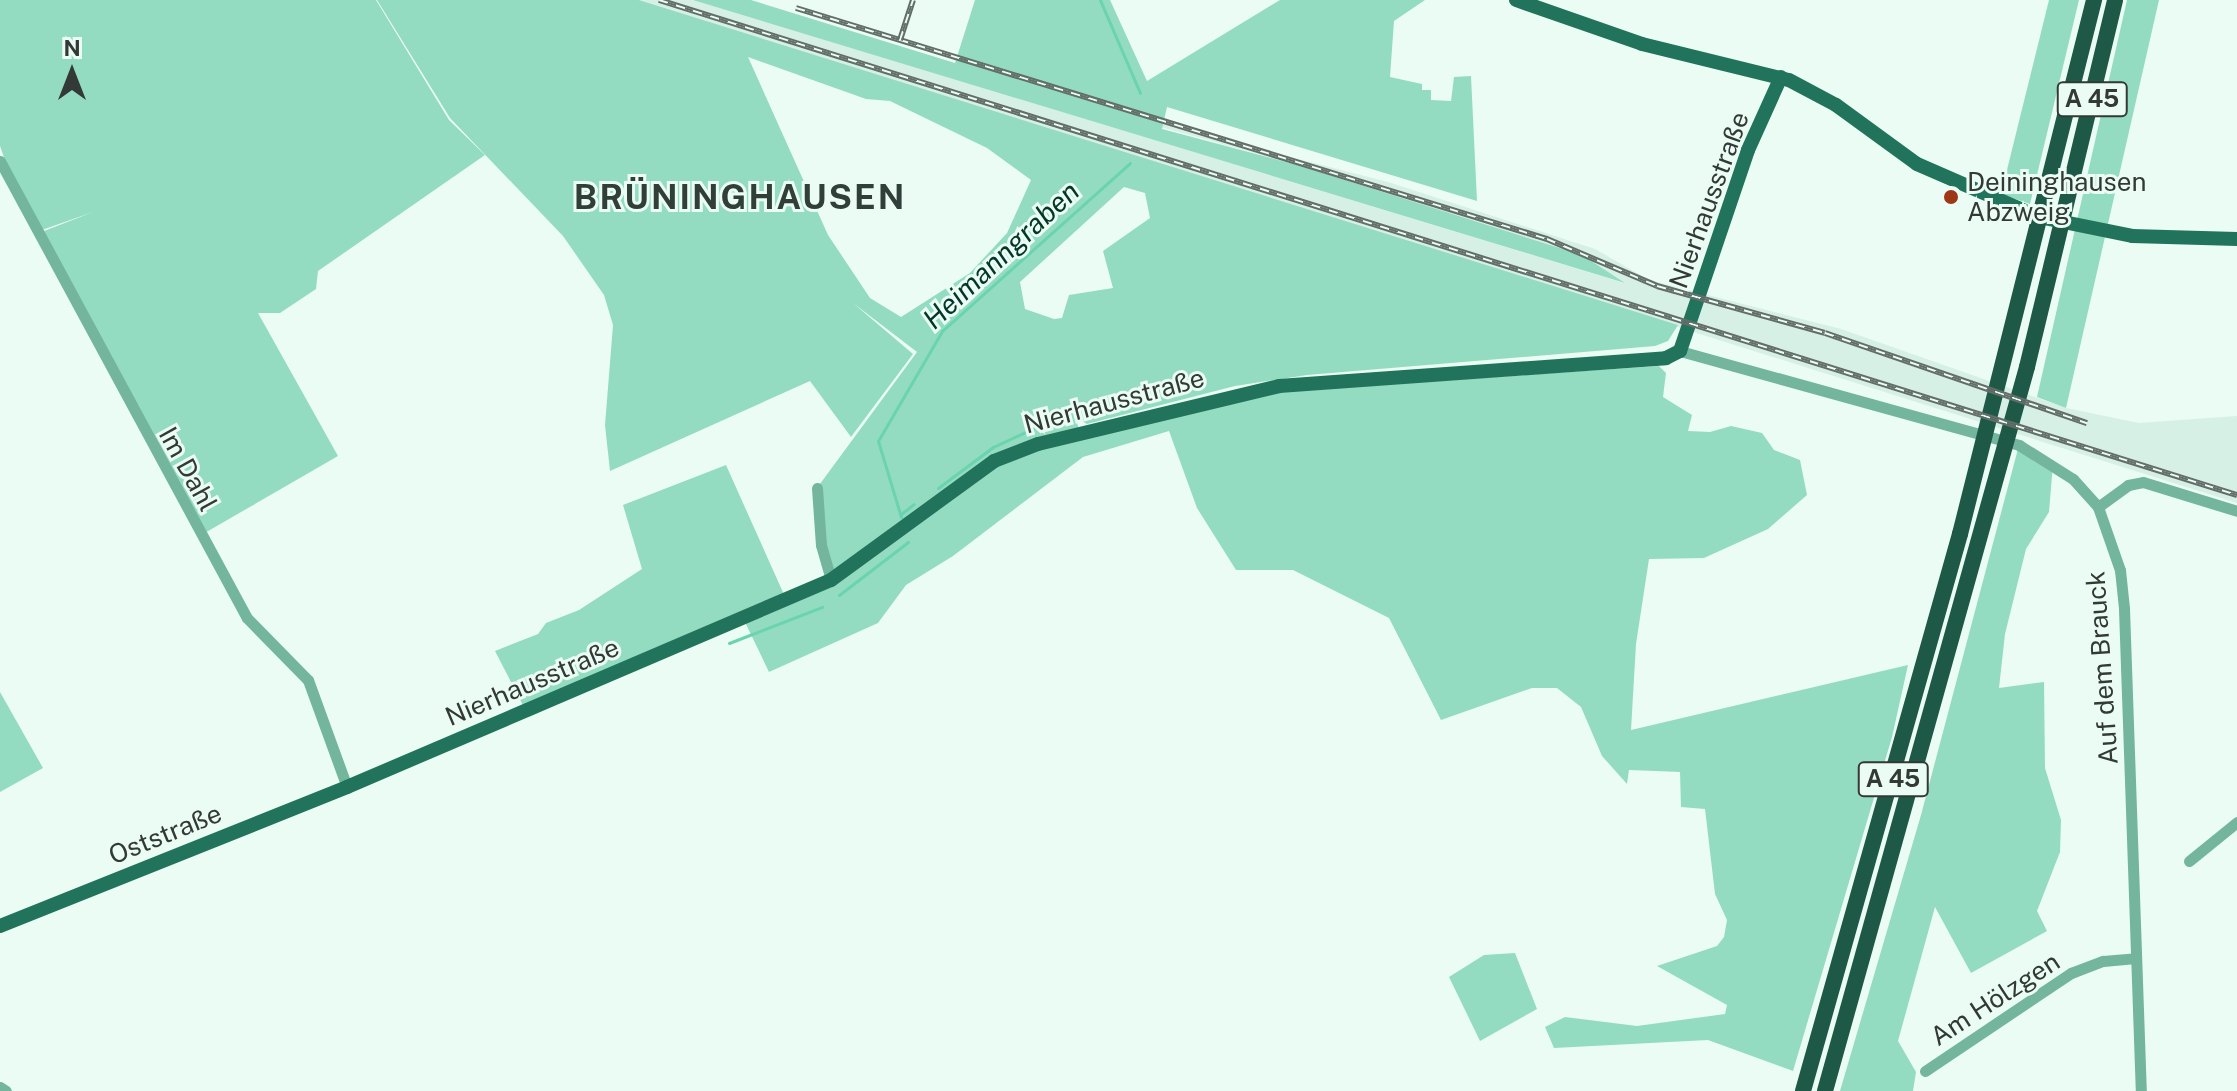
<!DOCTYPE html>
<meta charset="utf-8">
<style>
body{margin:0}
#map{position:relative;width:2237px;height:1091px;overflow:hidden;background:#eafcf4;font-family:"Public Sans",sans-serif}
div>[style]{position:absolute}
[style*='--x']{left:calc(var(--x)*1px);top:calc(var(--y)*1px);width:calc(var(--w)*1px);rotate:calc(var(--a)*1deg)}
.built>*{inset:0;background:#d6f0e6}
.green>*{inset:0;background:#94dcc1}
.stream>*{height:3px;margin:-1.5px;padding:0 1.5px;transform-origin:1.5px;border-radius:1.5px;background:#69d4af}
.minor>*{height:11px;margin:-5.5px;padding:0 5.5px;transform-origin:5.5px;border-radius:5.5px;background:#73b69d}
.major>*{height:14px;margin:-7px;padding:0 7px;transform-origin:7px;border-radius:7px;background:#21745b}
.highway>*{height:16px;margin:-8px;padding:0 8px;transform-origin:8px;border-radius:8px;background:#1d5946}
.rail>*{height:6px;margin-top:-3px;transform-origin:0;background:repeating-linear-gradient(90deg,#eafcf4 0 9px,#636d69 0 18px);box-sizing:border-box;border-block:2px solid #636d69}
.dots>*{width:22px;height:22px;translate:-50% -50%;box-sizing:border-box;border:4px solid #eafcf4;border-radius:50%}
span{translate:-50% -50%;white-space:nowrap;text-align:center;line-height:1.15;-webkit-text-stroke:6px #eafcf4;paint-order:stroke}
.shield-label span{padding:2px 6px;background:#eafcf4;border:2px solid;border-radius:6px;-webkit-text-stroke-width:0}
.shield-label{font-size:24px;color:#323937;font-weight:700}
.poi-label{font-size:26px;color:#323937}
.left{translate:0 -50%;text-align:left}
.street-label{font-size:26px;color:#323937}
.water-label{font-size:28px;color:#033628;font-style:italic}
.district-label{font-size:34px;color:#303f39;font-weight:700;letter-spacing:2px}
.north{position:absolute;left:32px;top:32px;width:80px;height:80px;-webkit-text-stroke:6px #eafcf4;paint-order:stroke;rotate:0deg;font-size:22px;font-weight:700;line-height:32px;text-align:center;color:#323937}
.north::after{content:'';display:block;margin:auto;width:28px;height:36px;background:#323937;clip-path:polygon(50% 0,100% 100%,50% 72%,0 100%)}
</style>
<div id="map">
<div class="built">
<div style="clip-path:polygon(639px 0,695px 0,1624px 283px,1582px 255px,1301px 166px,1082px 105px,958px 52px,1240px 144px,1388px 182px,1595px 249px,1649px 280px,1841px 329px,2066px 408px,2139px 423px,2237px 416px,2237px 503px)"></div>
</div>
<div class="green">
<div style="clip-path:polygon(0 0,376px 0,449px 120px,485px 155px,318px 271px,316px 289px,280px 313px,258px 313px,338px 456px,203px 534px,39px 233px,93px 212px,39px 231px,6px 163px,0 146px)"></div>
<div style="clip-path:polygon(evenodd,377px 0,639px 0,1678px 325px,1668px 341px,1655px 346px,1307px 375px,1235px 386px,1087px 424px,1076px 417px,1080px 436px,1271px 392px,1659px 366px,1666px 373px,1663px 397px,1692px 415px,1688px 431px,1710px 432px,1731px 426px,1762px 433px,1774px 450px,1800px 460px,1807px 495px,1768px 529px,1704px 558px,1649px 559px,1636px 644px,1631px 730px,1908px 665px,1892px 737px,1793px 1071px,1708px 1040px,1554px 1048px,1545px 1027px,1565px 1017px,1637px 1026px,1725px 1014px,1727px 1005px,1657px 966px,1717px 946px,1724px 937px,1727px 920px,1715px 894px,1705px 809px,1681px 807px,1680px 772px,1629px 770px,1627px 784px,1602px 756px,1581px 707px,1557px 688px,1532px 688px,1441px 720px,1389px 618px,1293px 570px,1236px 570px,1197px 508px,1169px 431px,1083px 457px,953px 556px,906px 585px,878px 623px,769px 672px,743px 618px,529px 717px,495px 651px,538px 634px,546px 623px,579px 610px,642px 569px,623px 505px,726px 465px,786px 599px,830px 580px,817px 488px,917px 352px,853px 303px,913px 354px,851px 437px,810px 381px,610px 471px,605px 425px,613px 325px,604px 295px,563px 236px,450px 118px,377px 0,748px 57px,866px 99px,890px 101px,987px 148px,1031px 180px,1007px 233px,970px 273px,901px 317px,870px 298px,828px 235px,748px 57px,377px 0,1124px 187px,1145px 193px,1150px 218px,1103px 251px,1113px 288px,1069px 295px,1062px 318px,1054px 319px,1025px 309px,1020px 282px,1124px 187px)"></div>
<div style="clip-path:polygon(693px 0,751px 0,955px 63px,975px 0,1110px 0,1147px 81px,1280px 0,1425px 0,1394px 21px,1390px 77px,1422px 84px,1422px 90px,1431px 90px,1431px 100px,1451px 101px,1454px 77px,1471px 76px,1477px 201px,1167px 107px,1162px 129px,1301px 166px,1582px 255px,1625px 283px)"></div>
<div style="clip-path:polygon(2049px 0,2079px 0,2030px 204px,2001px 194px)"></div>
<div style="clip-path:polygon(2127px 0,2159px 0,2066px 408px,2037px 397px)"></div>
<div style="clip-path:polygon(2019px 445px,2053px 464px,2049px 512px,2026px 549px,2005px 634px,1999px 688px,2044px 682px,2045px 768px,2061px 820px,2060px 852px,2037px 911px,2047px 931px,1971px 973px,1935px 907px,1898px 1041px,1916px 1072px,1913px 1091px,1840px 1091px,1921px 815px)"></div>
<div style="clip-path:polygon(0 692px,43px 768px,0 792px)"></div>
<div style="clip-path:polygon(1515px 953px,1537px 1009px,1480px 1041px,1449px 977px,1484px 955px)"></div>
</div>
<div class="stream">
<div style="--x:1100;--y:0;--w:101;--a:66.7"></div>
<div style="--x:938;--y:488;--w:69;--a:-36.7"></div>
<div style="--x:993;--y:447;--w:45;--a:-24.9"></div>
<div style="--x:901;--y:514;--w:16;--a:-38"></div>
<div style="--x:901;--y:517;--w:79;--a:-106.8"></div>
<div style="--x:878;--y:441;--w:127;--a:-59.8"></div>
<div style="--x:942;--y:331;--w:252;--a:-41.8"></div>
<div style="--x:839;--y:595;--w:87;--a:-37.5"></div>
<div style="--x:729;--y:643;--w:100;--a:-21.2"></div>
</div>
<div class="minor">
<div style="--x:0;--y:161;--w:519;--a:61.61"></div>
<div style="--x:247;--y:618;--w:87;--a:45.5"></div>
<div style="--x:308;--y:680;--w:114;--a:70"></div>
<div style="--x:1680;--y:351;--w:352;--a:15.5"></div>
<div style="--x:2019;--y:445;--w:64;--a:32.2"></div>
<div style="--x:2073;--y:479;--w:38;--a:48"></div>
<div style="--x:2098;--y:507;--w:67;--a:70.8"></div>
<div style="--x:2120;--y:570;--w:39;--a:84"></div>
<div style="--x:2124;--y:609;--w:482;--a:88"></div>
<div style="--x:817;--y:488;--w:57;--a:86"></div>
<div style="--x:821;--y:545;--w:36;--a:74"></div>
<div style="--x:2098;--y:507;--w:37;--a:-36"></div>
<div style="--x:2128;--y:485;--w:15;--a:-11"></div>
<div style="--x:2143;--y:482;--w:98;--a:17.1"></div>
<div style="--x:2189;--y:861;--w:62;--a:-39.1"></div>
<div style="--x:1925;--y:1071;--w:176;--a:-33.9"></div>
<div style="--x:2071;--y:973;--w:34;--a:-21"></div>
<div style="--x:2103;--y:961;--w:33;--a:-5"></div>
<div style="--x:0;--y:1087;--w:7;--a:34"></div>
</div>
<div class="major">
<div style="--x:1516;--y:0;--w:133;--a:19.2"></div>
<div style="--x:1642;--y:44;--w:151;--a:13.8"></div>
<div style="--x:1789;--y:80;--w:53;--a:28"></div>
<div style="--x:1836;--y:105;--w:100;--a:36.1"></div>
<div style="--x:1917;--y:164;--w:133;--a:23.5"></div>
<div style="--x:2039;--y:217;--w:95;--a:11.5"></div>
<div style="--x:2132;--y:236;--w:105;--a:1.6"></div>
<div style="--x:0;--y:926;--w:374;--a:-21.8"></div>
<div style="--x:347;--y:787;--w:526;--a:-23.16"></div>
<div style="--x:831;--y:580;--w:202;--a:-36.1"></div>
<div style="--x:994;--y:461;--w:47;--a:-21.1"></div>
<div style="--x:1038;--y:444;--w:248;--a:-13.5"></div>
<div style="--x:1279;--y:386;--w:388;--a:-4.1"></div>
<div style="--x:1666;--y:358;--w:16;--a:-27"></div>
<div style="--x:1680;--y:351;--w:212;--a:-71.3"></div>
<div style="--x:1748;--y:150;--w:80;--a:-65.7"></div>
</div>
<div class="highway">
<div style="--x:1803;--y:1091;--w:579;--a:-74.26"></div>
<div style="--x:1960;--y:534;--w:551;--a:-75.91"></div>
<div style="--x:1825;--y:1091;--w:752;--a:-74.41"></div>
<div style="--x:2027;--y:367;--w:377;--a:-76.5"></div>
</div>
<div class="rail">
<div style="--x:659;--y:0;--w:1654;--a:17.42"></div>
<div style="--x:796;--y:8;--w:786;--a:17.1"></div>
<div style="--x:1547;--y:239;--w:120;--a:23.1"></div>
<div style="--x:1657;--y:286;--w:174;--a:15.6"></div>
<div style="--x:1825;--y:333;--w:277;--a:19"></div>
<div style="--x:900;--y:40;--w:42;--a:-72"></div>
</div>
<div class="dots">
<div style="left:1951px;top:197px;background:#9e3716"></div>
</div>
<div class="shield-label">
<span style="left:2092px;top:99px">A 45</span>
<span style="left:1893px;top:779px">A 45</span>
</div>
<div class="poi-label">
<span class="left" style="left:1967px;top:197px">Deininghausen<br>Abzweig</span>
</div>
<div class="street-label">
<span style="left:1709px;top:200px;rotate:-70deg">Nierhausstraße</span>
<span style="left:1114px;top:401px;rotate:-15deg">Nierhausstraße</span>
<span style="left:188px;top:469px;rotate:61deg">Im Dahl</span>
<span style="left:2102px;top:668px;rotate:-94deg">Auf dem Brauck</span>
<span style="left:532px;top:682px;rotate:-23deg">Nierhausstraße</span>
<span style="left:165px;top:834px;rotate:-22deg">Oststraße</span>
<span style="left:1995px;top:999px;rotate:-33deg">Am Hölzgen</span>
</div>
<div class="water-label">
<span style="left:1001px;top:255px;rotate:-43deg">Heimanngraben</span>
</div>
<div class="district-label">
<span style="left:740px;top:198px">BRÜNINGHAUSEN</span>
</div>
<div class="north">N</div>
</div>
